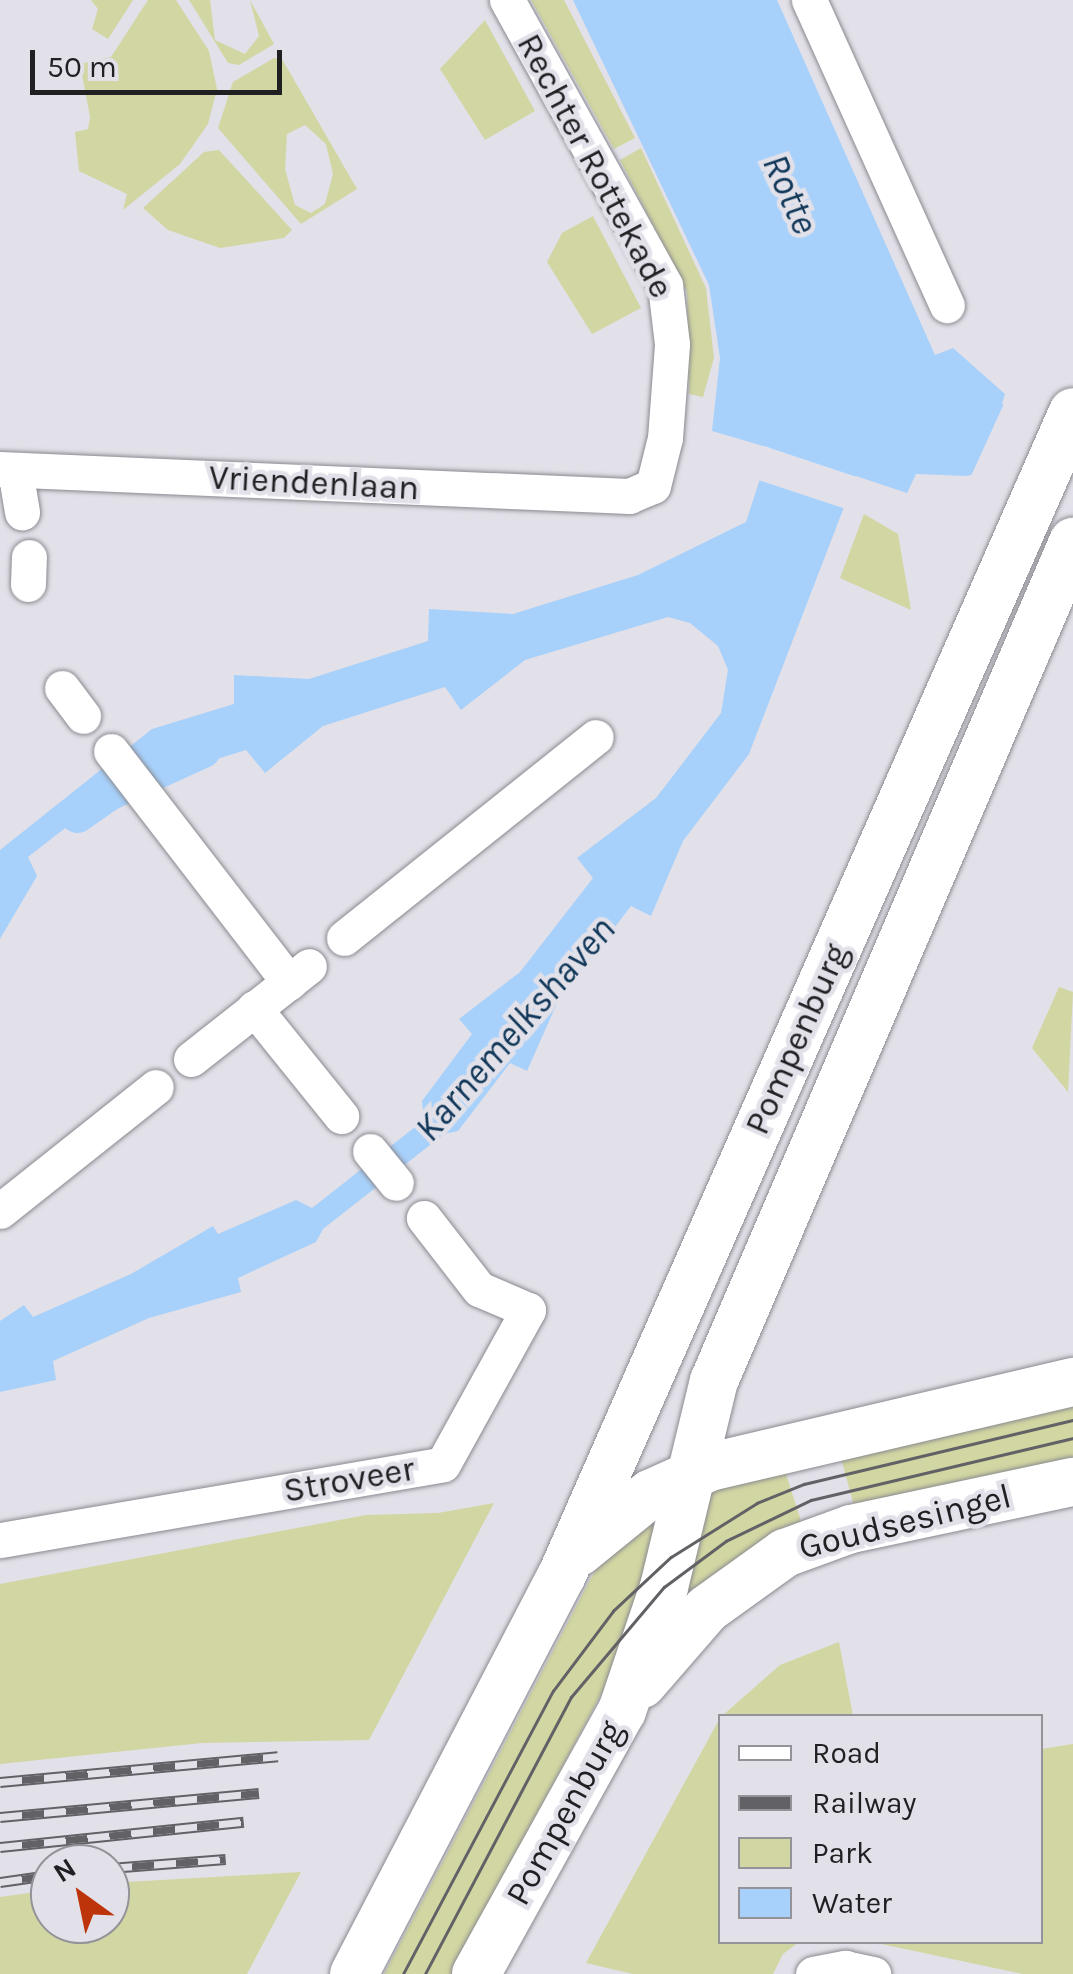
<!DOCTYPE html>
<style>
body{margin:0}
#map{position:relative;width:1073px;height:1974px;overflow:hidden;background:#e2e1e9;font-family:Karla,sans-serif}
div>[style]{position:absolute}
[style*='--x']{left:calc(var(--x)*1px);top:calc(var(--y)*1px);width:calc(var(--w)*1px);rotate:calc(var(--a)*1deg)}
.green>*{inset:0;background:#d2d6a2}
.water>*{inset:0;background:#a7d0fa}
.pier>*{inset:0;background:#e2e1e9}
.canal>*{height:35px;margin:-17.5px;padding:0 17.5px;transform-origin:17.5px;border-radius:17.5px;background:#a7d0fa}
.roads{filter:drop-shadow(0 0 2px #8a8a90) drop-shadow(0 0 2px #8a8a90)}
.street>*{height:35px;margin:-17.5px;padding:0 17.5px;transform-origin:17.5px;border-radius:17.5px;background:#fff}
.secondary>*{height:48px;margin:-24px;padding:0 24px;transform-origin:24px;border-radius:24px;background:#fff}
.tram>*{height:2.5px;margin:-1.25px;padding:0 1.25px;transform-origin:1.25px;border-radius:1.25px;background:#626166}
.rail>*{height:11px;margin-top:-5.5px;transform-origin:0;background:repeating-linear-gradient(90deg,#e2e1e9 0 22px,#626166 0 44px);box-sizing:border-box;border-block:2px solid #626166}
span{translate:-50% -50%;white-space:nowrap;text-align:center;line-height:1.15;-webkit-text-stroke:9px #e2e1e9;paint-order:stroke}
.street-label{font-size:35px;color:#201f22}
.water-label{font-size:38px;color:#113759;font-style:italic}
.legend{position:absolute;left:718px;top:1714px;width:325px;height:230px;box-sizing:border-box;background:#e2e1e9;border:2px solid #949399;margin:0;padding:12px 18px;list-style:none;font-size:30px;color:#201f22}
.legend li{display:flex;align-items:center;gap:20px;height:50px}
.legend b{width:50px;border:2px solid #949399}
.north{position:absolute;left:30px;top:1844px;width:100px;height:100px;box-sizing:border-box;background:#e2e1e9;border:2px solid #949399;border-radius:50%;rotate:327deg;font-size:28px;font-weight:700;line-height:40px;text-align:center;color:#201f22}
.north::after{content:'';display:block;margin:auto;width:35px;height:45px;background:#bd330a;clip-path:polygon(50% 0,100% 100%,50% 72%,0 100%)}
.scale{position:absolute;left:30px;top:50px;width:252px;height:45px;box-sizing:border-box;border:5px solid #201f22;border-top:0;padding-left:12px;font-size:30px;line-height:35px;white-space:nowrap;color:#201f22;-webkit-text-stroke:8px #e2e1e9;paint-order:stroke}
</style>
<div id="map">
<div class="green">
<div style="clip-path:polygon(91px 0,133px 0,108px 39px,92px 29px,98px 9px)"></div>
<div style="clip-path:polygon(148px 0,176px 0,209px 51px,217px 89px,208px 124px,180px 164px,123px 210px,127px 194px,79px 171px,75px 132px,88px 129px,90px 117px,80px 64px,111px 57px)"></div>
<div style="clip-path:polygon(189px 0,210px 0,215px 40px,245px 54px,259px 36px,250px 0,274px 44px,239px 65px,228px 63px)"></div>
<div style="clip-path:polygon(531px 0,564px 0,635px 138px,614px 149px)"></div>
<div style="clip-path:polygon(485px 20px,535px 111px,485px 140px,440px 69px)"></div>
<div style="clip-path:polygon(evenodd,274px 58px,282px 59px,357px 189px,301px 224px,218px 128px,233px 82px,274px 58px,305px 125px,326px 144px,333px 174px,325px 204px,311px 213px,295px 205px,285px 169px,287px 134px,305px 125px)"></div>
<div style="clip-path:polygon(641px 148px,706px 288px,714px 358px,703px 397px,689px 394px,687px 292px,620px 160px)"></div>
<div style="clip-path:polygon(219px 150px,292px 230px,284px 238px,220px 248px,168px 230px,143px 208px,204px 152px)"></div>
<div style="clip-path:polygon(593px 216px,641px 308px,592px 334px,547px 262px,562px 233px)"></div>
<div style="clip-path:polygon(864px 514px,898px 534px,911px 610px,840px 578px)"></div>
<div style="clip-path:polygon(1059px 987px,1073px 992px,1068px 1092px,1032px 1048px)"></div>
<div style="clip-path:polygon(1073px 1403px,1073px 1470px,855px 1509px,840px 1455px)"></div>
<div style="clip-path:polygon(783px 1465px,803px 1527px,673px 1616px,709px 1483px)"></div>
<div style="clip-path:polygon(494px 1503px,369px 1740px,202px 1743px,0 1764px,0 1584px,366px 1515px,438px 1513px)"></div>
<div style="clip-path:polygon(658px 1516px,663px 1520px,604px 1689px,451px 1974px,384px 1974px,591px 1578px,603px 1559px)"></div>
<div style="clip-path:polygon(839px 1642px,853px 1716px,722px 1716px,780px 1665px)"></div>
<div style="clip-path:polygon(720px 1718px,720px 1942px,799px 1942px,783px 1954px,773px 1974px,633px 1974px,586px 1963px)"></div>
<div style="clip-path:polygon(1073px 1744px,1073px 1974px,1023px 1974px,872px 1942px,1040px 1942px,1041px 1749px)"></div>
<div style="clip-path:polygon(301px 1872px,247px 1974px,0 1974px,0 1897px,50px 1890px,50px 1924px,110px 1924px,110px 1883px)"></div>
</div>
<div class="water">
<div style="clip-path:polygon(573px 0,777px 0,935px 355px,953px 348px,1005px 394px,1002px 404px,1073px 444px,967px 476px,916px 474px,907px 493px,856px 476px,749px 754px,683px 841px,651px 916px,631px 906px,558px 1001px,527px 1071px,510px 1063px,458px 1131px,444px 1134px,323px 1229px,316px 1242px,238px 1278px,241px 1292px,149px 1318px,53px 1361px,56px 1380px,0 1392px,0 1321px,24px 1305px,33px 1317px,131px 1274px,213px 1226px,218px 1234px,296px 1200px,312px 1208px,424px 1120px,422px 1101px,472px 1034px,459px 1019px,520px 972px,593px 878px,577px 858px,656px 798px,721px 713px,728px 670px,718px 646px,690px 623px,668px 617px,525px 660px,461px 710px,445px 687px,323px 726px,265px 773px,246px 750px,169px 774px,150px 762px,28px 857px,37px 876px,0 939px,0 850px,152px 729px,234px 704px,234px 675px,309px 679px,428px 641px,429px 609px,513px 614px,638px 575px,746px 522px,770px 448px,712px 431px,720px 358px,709px 285px)"></div>
</div>
<div class="pier">
<div style="clip-path:polygon(1007px 397px,1015px 410px,1073px 441px,1073px 525px,986px 476px,971px 476px)"></div>
<div style="clip-path:polygon(764px 446px,860px 478px,849px 510px,755px 479px)"></div>
</div>
<div class="canal">
<div style="--x:77;--y:815;--w:38;--a:-35"></div>
<div style="--x:108;--y:793;--w:104;--a:-24.4"></div>
</div>
<div class="roads">
<div class="street">
<div style="--x:809;--y:0;--w:335;--a:65.7"></div>
<div style="--x:0;--y:469;--w:630;--a:2.46"></div>
<div style="--x:629;--y:496;--w:26;--a:-23"></div>
<div style="--x:653;--y:486;--w:49;--a:-76"></div>
<div style="--x:665;--y:438;--w:94;--a:-85.7"></div>
<div style="--x:672;--y:344;--w:59;--a:-96.8"></div>
<div style="--x:665;--y:285;--w:326;--a:-119"></div>
<div style="--x:15;--y:470;--w:43;--a:80.5"></div>
<div style="--x:28;--y:584;--w:27;--a:-88"></div>
<div style="--x:62;--y:688;--w:35;--a:53"></div>
<div style="--x:111;--y:751;--w:292;--a:52.4"></div>
<div style="--x:344;--y:938;--w:322;--a:-38.6"></div>
<div style="--x:254;--y:1008;--w:139;--a:51.1"></div>
<div style="--x:191;--y:1059;--w:150;--a:-38.2"></div>
<div style="--x:370;--y:1151;--w:41;--a:50.9"></div>
<div style="--x:0;--y:1211;--w:199;--a:-38.5"></div>
<div style="--x:0;--y:1540;--w:449;--a:-9.7"></div>
<div style="--x:443;--y:1464;--w:176;--a:-61.1"></div>
<div style="--x:528;--y:1310;--w:53;--a:-156.8"></div>
<div style="--x:479;--y:1289;--w:90;--a:-127.8"></div>
<div style="--x:813;--y:1974;--w:33;--a:-11"></div>
<div style="--x:845;--y:1968;--w:29;--a:12"></div>
</div>
<div class="secondary">
<div style="--x:579;--y:1552;--w:92;--a:-39.2"></div>
<div style="--x:650;--y:1494;--w:66;--a:-24.2"></div>
<div style="--x:710;--y:1467;--w:373;--a:-13.2"></div>
<div style="--x:642;--y:1684;--w:99;--a:-49.1"></div>
<div style="--x:707;--y:1609;--w:96;--a:-35.7"></div>
<div style="--x:785;--y:1553;--w:70;--a:-20"></div>
<div style="--x:851;--y:1529;--w:227;--a:-12"></div>
<div style="--x:354;--y:1974;--w:450;--a:-62.5"></div>
<div style="--x:562;--y:1575;--w:1270;--a:-66.28"></div>
<div style="--x:476;--y:1974;--w:301;--a:-61"></div>
<div style="--x:622;--y:1711;--w:131;--a:-71.3"></div>
<div style="--x:664;--y:1587;--w:212;--a:-76.4"></div>
<div style="--x:714;--y:1381;--w:913;--a:-66.83"></div>
</div>
</div>
<div class="tram">
<div style="--x:403;--y:1974;--w:320;--a:-62.1"></div>
<div style="--x:553;--y:1691;--w:100;--a:-53.1"></div>
<div style="--x:613;--y:1611;--w:79;--a:-43"></div>
<div style="--x:671;--y:1557;--w:102;--a:-32.1"></div>
<div style="--x:757;--y:1503;--w:51;--a:-22"></div>
<div style="--x:804;--y:1484;--w:277;--a:-13.4"></div>
<div style="--x:425;--y:1974;--w:313;--a:-62.2"></div>
<div style="--x:571;--y:1697;--w:144;--a:-49.8"></div>
<div style="--x:664;--y:1587;--w:77;--a:-36.6"></div>
<div style="--x:726;--y:1541;--w:94;--a:-25.8"></div>
<div style="--x:811;--y:1500;--w:269;--a:-13.3"></div>
</div>
<div class="rail">
<div style="--x:0;--y:1782;--w:279;--a:-5.3"></div>
<div style="--x:0;--y:1817;--w:260;--a:-5.3"></div>
<div style="--x:0;--y:1847;--w:245;--a:-5.9"></div>
<div style="--x:110;--y:1868;--w:116;--a:-4.4"></div>
<div style="--x:0;--y:1882;--w:50;--a:-8"></div>
</div>
<div class="street-label">
<span style="left:595px;top:166px;rotate:62deg">Rechter Rottekade</span>
<span style="left:314px;top:483px;rotate:3deg">Vriendenlaan</span>
<span style="left:797px;top:1039px;rotate:-66deg">Pompenburg</span>
<span style="left:349px;top:1480px;rotate:-10deg">Stroveer</span>
<span style="left:905px;top:1522px;rotate:-14deg">Goudsesingel</span>
<span style="left:565px;top:1813px;rotate:-61deg">Pompenburg</span>
</div>
<div class="water-label">
<span style="left:790px;top:194px;rotate:66deg">Rotte</span>
<span style="left:515px;top:1029px;rotate:-49deg">Karnemelkshaven</span>
</div>
<ul class="legend">
<li><b style="height:12px;background:#fff"></b>Road</li>
<li><b style="height:12px;background:#626166"></b>Railway</li>
<li><b style="height:28px;background:#d2d6a2"></b>Park</li>
<li><b style="height:28px;background:#a7d0fa"></b>Water</li>
</ul>
<div class="north">N</div>
<div class="scale">50 m</div>
</div>
